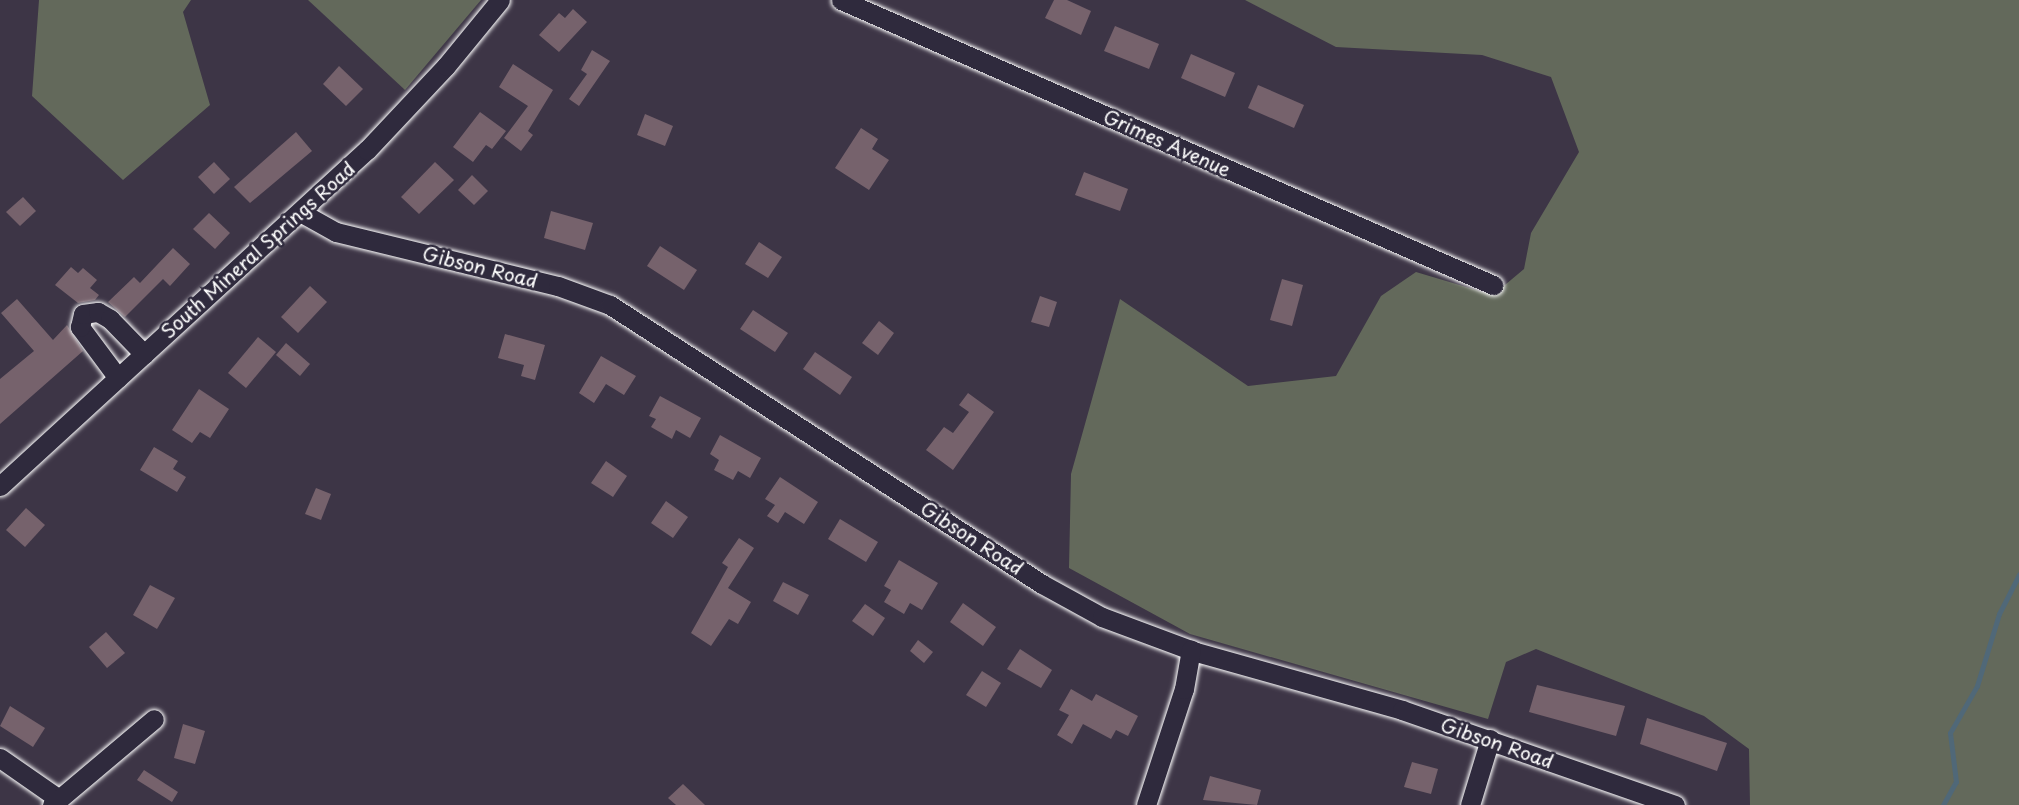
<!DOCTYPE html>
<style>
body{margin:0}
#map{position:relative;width:2019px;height:805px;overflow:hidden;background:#3d3546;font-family:"Playpen Sans",sans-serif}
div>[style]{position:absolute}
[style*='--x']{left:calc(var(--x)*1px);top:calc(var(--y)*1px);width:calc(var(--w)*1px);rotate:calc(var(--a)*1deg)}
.green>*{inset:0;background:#63695b}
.stream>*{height:4.5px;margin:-2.25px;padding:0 2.25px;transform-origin:2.25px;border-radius:2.25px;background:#506878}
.building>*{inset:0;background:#76626c}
.roads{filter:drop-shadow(0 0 2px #fff) drop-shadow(0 0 2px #fff)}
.minor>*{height:19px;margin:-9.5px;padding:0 9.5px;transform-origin:9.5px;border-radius:9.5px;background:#2f2a3d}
span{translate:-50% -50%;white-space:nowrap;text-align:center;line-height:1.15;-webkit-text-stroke:5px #2f2a3d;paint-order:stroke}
.street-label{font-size:19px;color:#fff}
</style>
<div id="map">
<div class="green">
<div style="clip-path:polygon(39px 0,191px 0,183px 12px,210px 105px,123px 180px,32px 96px)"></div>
<div style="clip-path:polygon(308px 0,481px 0,405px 90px)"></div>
<div style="clip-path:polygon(1245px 0,2019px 0,2019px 805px,1750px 805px,1749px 749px,1704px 716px,1536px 649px,1506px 662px,1488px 719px,1190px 634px,1069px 568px,1071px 474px,1120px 299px,1248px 386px,1336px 376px,1381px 296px,1416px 272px,1493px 295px,1524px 269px,1531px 233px,1579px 152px,1551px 77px,1482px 55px,1336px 47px)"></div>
</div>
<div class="stream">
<div style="--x:1943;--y:805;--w:26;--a:-61"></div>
<div style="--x:1956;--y:782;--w:49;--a:-97"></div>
<div style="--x:1950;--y:733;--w:54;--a:-60.1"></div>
<div style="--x:1977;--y:686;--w:75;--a:-73"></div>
<div style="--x:1999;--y:614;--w:44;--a:-62.9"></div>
</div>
<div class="building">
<div style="clip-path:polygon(1054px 0,1067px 0,1091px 11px,1081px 35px,1045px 18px)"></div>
<div style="clip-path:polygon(573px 9px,587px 22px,559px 52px,539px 35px,559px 13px,565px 18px)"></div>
<div style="clip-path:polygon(1115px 26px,1159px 44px,1149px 69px,1104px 51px)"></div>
<div style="clip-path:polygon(592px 50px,610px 61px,579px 106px,569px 99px,587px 74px,581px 70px)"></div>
<div style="clip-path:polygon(1191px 54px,1235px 73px,1225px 97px,1181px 78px)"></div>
<div style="clip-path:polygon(513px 64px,553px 90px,528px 131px,533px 135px,521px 151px,504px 138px,528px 106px,499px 87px)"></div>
<div style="clip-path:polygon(339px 66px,363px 89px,346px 106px,323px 84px)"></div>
<div style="clip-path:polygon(1258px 85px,1304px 105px,1294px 128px,1248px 108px)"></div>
<div style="clip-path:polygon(480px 112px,506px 131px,492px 149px,486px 145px,473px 162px,453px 147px)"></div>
<div style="clip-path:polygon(645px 114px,673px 126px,665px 146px,637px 135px)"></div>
<div style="clip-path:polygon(861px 128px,878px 139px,872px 149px,889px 160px,869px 190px,835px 168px)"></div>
<div style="clip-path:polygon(296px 132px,312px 151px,250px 203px,234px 187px)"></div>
<div style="clip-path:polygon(214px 162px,230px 179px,214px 194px,198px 177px)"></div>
<div style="clip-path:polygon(435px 162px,454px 180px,419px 214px,401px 197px)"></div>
<div style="clip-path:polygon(1084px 172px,1128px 189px,1120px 211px,1075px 195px)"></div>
<div style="clip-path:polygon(472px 175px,488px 191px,474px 205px,458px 190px)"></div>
<div style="clip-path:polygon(23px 197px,36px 211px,20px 226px,6px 212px)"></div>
<div style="clip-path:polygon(551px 211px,593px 223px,585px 250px,544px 238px)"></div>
<div style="clip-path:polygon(209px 213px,230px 233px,215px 249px,193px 229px)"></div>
<div style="clip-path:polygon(759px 242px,782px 257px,768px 278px,745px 264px)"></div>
<div style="clip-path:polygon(660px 246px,697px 270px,684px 290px,647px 266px)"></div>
<div style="clip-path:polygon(173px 248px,190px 264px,170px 286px,163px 279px,125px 317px,108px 302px,134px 277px,140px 283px)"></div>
<div style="clip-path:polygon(71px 267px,78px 273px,83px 268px,97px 280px,90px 288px,99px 295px,95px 300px,78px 303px,55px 285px)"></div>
<div style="clip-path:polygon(1282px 279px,1303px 285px,1292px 326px,1270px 320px)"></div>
<div style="clip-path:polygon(310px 286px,327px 302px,298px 333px,281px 317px)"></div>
<div style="clip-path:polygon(1040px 296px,1057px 302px,1049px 327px,1031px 322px)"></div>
<div style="clip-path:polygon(17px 299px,53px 340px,67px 325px,83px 351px,0 424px,0 379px,34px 351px,1px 313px)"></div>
<div style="clip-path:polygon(753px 310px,788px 333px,775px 352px,740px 329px)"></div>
<div style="clip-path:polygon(879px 321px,894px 333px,878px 355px,862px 343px)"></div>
<div style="clip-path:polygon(505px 334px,545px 345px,535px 380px,521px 376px,524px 365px,498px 358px)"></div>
<div style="clip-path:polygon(258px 337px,276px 352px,246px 388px,228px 373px)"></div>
<div style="clip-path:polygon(286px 343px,310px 364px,300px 376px,276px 355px)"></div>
<div style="clip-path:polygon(815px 352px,852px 377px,840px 395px,803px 369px)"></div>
<div style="clip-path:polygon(601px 356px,636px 376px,624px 395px,606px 384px,594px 403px,579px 393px)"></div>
<div style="clip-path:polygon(199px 389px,229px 409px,210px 438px,200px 432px,192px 443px,172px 430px)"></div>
<div style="clip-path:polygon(968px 393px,994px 412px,953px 470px,926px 450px,944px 427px,953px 433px,969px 412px,959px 405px)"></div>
<div style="clip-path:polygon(660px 396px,701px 418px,690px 438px,676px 430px,672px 439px,651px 427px,656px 419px,649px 416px)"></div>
<div style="clip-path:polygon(720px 435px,761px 458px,750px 478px,738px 471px,733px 480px,714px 470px,719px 460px,710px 454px)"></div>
<div style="clip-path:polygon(154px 447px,178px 461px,173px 469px,186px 477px,177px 492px,140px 470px)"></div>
<div style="clip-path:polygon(606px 461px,627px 476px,613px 497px,591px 483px)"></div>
<div style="clip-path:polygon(780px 477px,818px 502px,804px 524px,785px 512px,778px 523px,767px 516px,775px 505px,765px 499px)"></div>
<div style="clip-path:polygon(316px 488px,331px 494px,321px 520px,305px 514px)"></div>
<div style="clip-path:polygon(666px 501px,688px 517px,673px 538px,651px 523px)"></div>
<div style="clip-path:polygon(26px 508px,45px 525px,25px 547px,6px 530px)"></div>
<div style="clip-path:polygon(840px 519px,878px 542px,866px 562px,828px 539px)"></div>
<div style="clip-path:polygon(739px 538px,754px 548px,728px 588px,751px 602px,738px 624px,729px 619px,711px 646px,691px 633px,728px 567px,722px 563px)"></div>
<div style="clip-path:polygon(899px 560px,938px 583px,922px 610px,910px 603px,904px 614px,884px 602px,891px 590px,884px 586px)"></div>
<div style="clip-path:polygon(783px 582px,809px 595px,798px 615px,773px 601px)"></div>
<div style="clip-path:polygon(150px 585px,175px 598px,157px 629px,133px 615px)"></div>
<div style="clip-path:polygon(963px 603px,996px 627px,983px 646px,950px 622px)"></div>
<div style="clip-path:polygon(865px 604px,885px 618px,873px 636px,852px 621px)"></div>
<div style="clip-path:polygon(106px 632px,125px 653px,107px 668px,89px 647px)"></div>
<div style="clip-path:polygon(918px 640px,933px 652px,924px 663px,910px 651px)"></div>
<div style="clip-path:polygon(1020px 649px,1052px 670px,1041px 688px,1007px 669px)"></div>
<div style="clip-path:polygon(982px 671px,1001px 683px,986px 707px,966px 695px)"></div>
<div style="clip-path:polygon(1537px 685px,1625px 706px,1616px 736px,1529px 712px)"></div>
<div style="clip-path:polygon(1071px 689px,1092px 701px,1096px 694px,1138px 716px,1128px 736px,1116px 730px,1111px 739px,1083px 724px,1072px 744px,1057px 735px,1069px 715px,1059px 710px)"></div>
<div style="clip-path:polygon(10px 706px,45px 728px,33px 747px,0 726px)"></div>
<div style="clip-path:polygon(1647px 718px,1727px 743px,1717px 771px,1640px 744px)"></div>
<div style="clip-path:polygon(183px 724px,205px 731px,195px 764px,174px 758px)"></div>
<div style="clip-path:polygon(1412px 762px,1438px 769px,1431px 794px,1404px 787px)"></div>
<div style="clip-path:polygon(144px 770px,178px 792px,172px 802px,137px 780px)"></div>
<div style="clip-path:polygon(1210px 776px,1261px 790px,1257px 805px,1203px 800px)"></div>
<div style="clip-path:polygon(683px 784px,705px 805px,676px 805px,668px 798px)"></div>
</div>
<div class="roads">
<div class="minor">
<div style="--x:841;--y:0;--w:712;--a:23.61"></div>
<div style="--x:300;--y:212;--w:41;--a:29.1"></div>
<div style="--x:336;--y:232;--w:228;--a:13.7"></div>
<div style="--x:558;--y:286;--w:55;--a:20.1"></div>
<div style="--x:610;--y:305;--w:514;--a:32.86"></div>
<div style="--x:1042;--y:584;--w:68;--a:28.8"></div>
<div style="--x:1102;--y:617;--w:100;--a:20.4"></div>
<div style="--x:1196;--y:652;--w:214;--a:15.7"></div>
<div style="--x:1402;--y:710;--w:289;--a:19.2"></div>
<div style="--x:118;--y:378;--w:64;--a:-126.7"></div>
<div style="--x:80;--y:327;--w:13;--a:-77"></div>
<div style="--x:83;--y:314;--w:15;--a:-8"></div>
<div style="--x:98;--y:312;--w:14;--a:30"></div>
<div style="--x:110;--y:319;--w:49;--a:45.8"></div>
<div style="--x:0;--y:486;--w:498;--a:-42.5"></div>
<div style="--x:367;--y:150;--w:115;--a:-46.8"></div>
<div style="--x:446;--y:66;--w:85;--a:-50.7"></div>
<div style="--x:0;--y:758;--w:72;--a:34.8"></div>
<div style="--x:52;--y:805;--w:133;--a:-40.1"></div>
<div style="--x:1146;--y:805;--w:122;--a:-71.9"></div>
<div style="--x:1184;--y:689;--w:40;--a:-80"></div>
<div style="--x:1470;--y:805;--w:69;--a:-73.1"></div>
</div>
</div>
<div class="street-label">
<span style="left:1167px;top:143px;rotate:24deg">Grimes Avenue</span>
<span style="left:258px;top:250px;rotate:-42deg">South Mineral Springs Road</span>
<span style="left:480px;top:267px;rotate:14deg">Gibson Road</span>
<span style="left:972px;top:538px;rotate:33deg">Gibson Road</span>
<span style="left:1497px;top:743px;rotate:19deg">Gibson Road</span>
</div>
</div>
